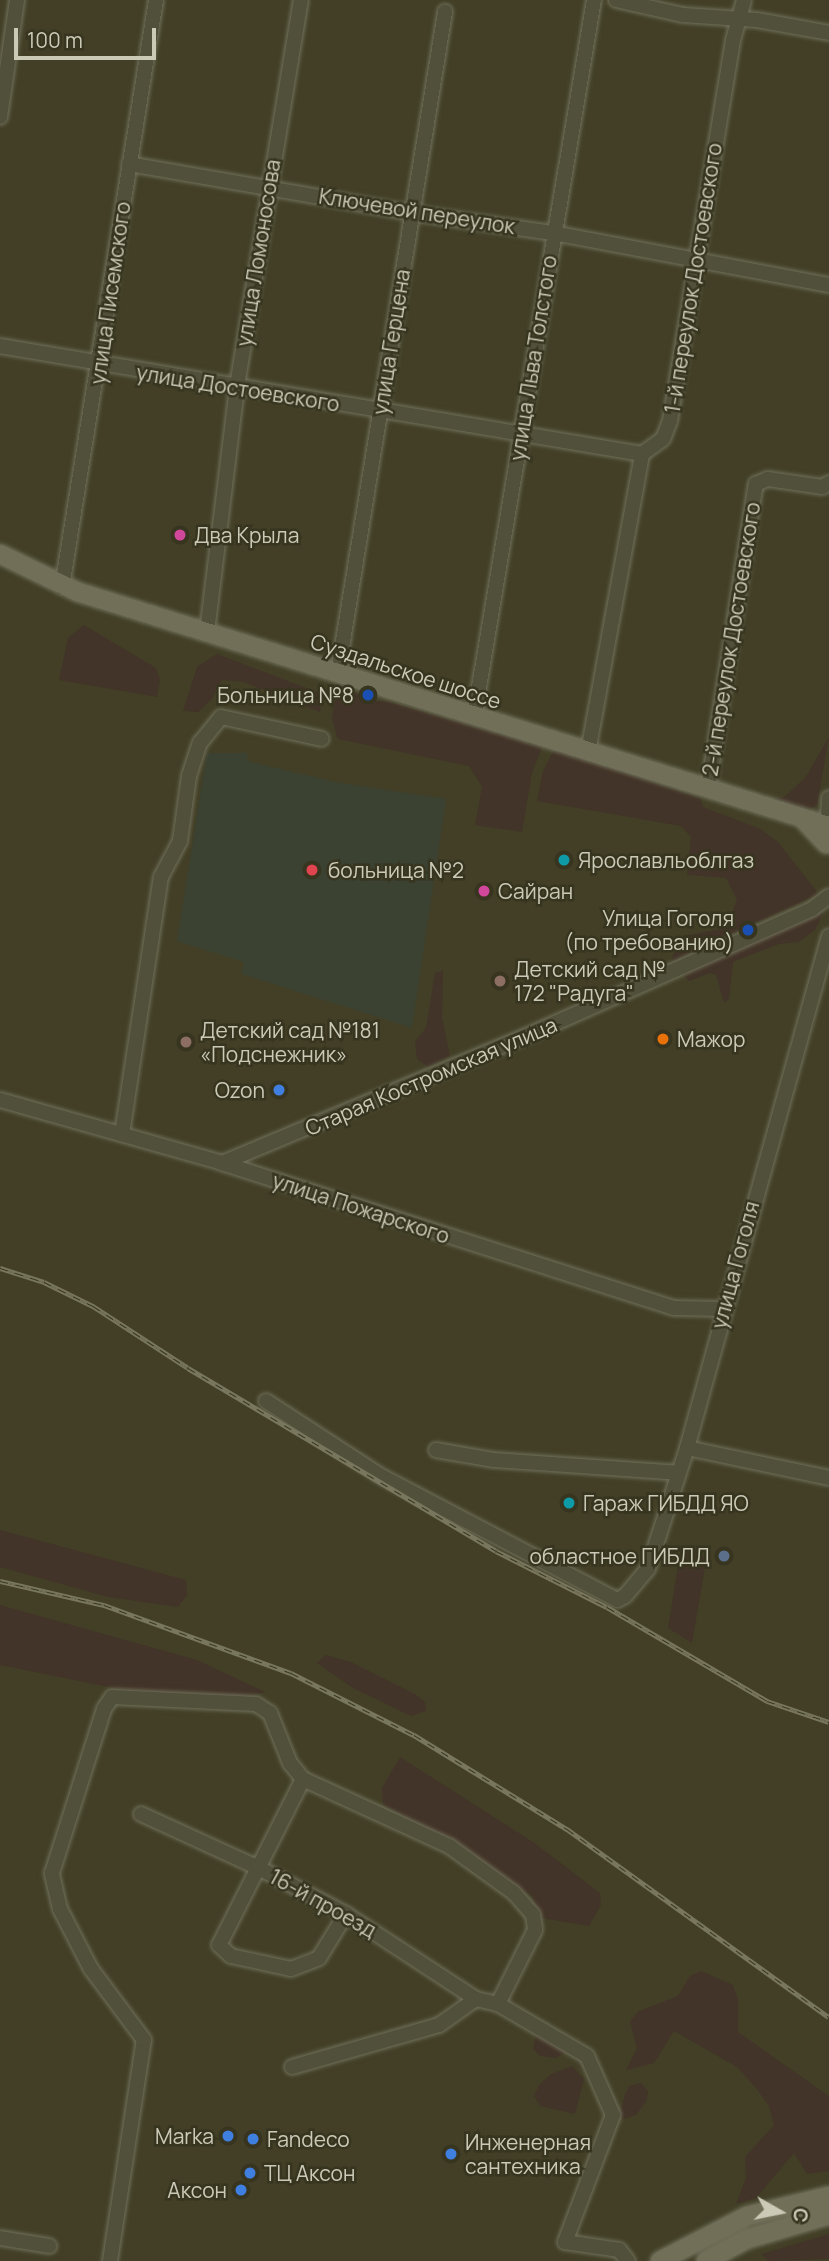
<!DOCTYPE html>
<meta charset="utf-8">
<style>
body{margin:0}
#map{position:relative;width:829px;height:2261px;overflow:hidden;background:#423f26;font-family:Manrope,sans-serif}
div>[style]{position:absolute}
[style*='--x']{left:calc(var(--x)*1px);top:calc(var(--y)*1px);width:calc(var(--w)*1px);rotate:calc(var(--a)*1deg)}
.medical>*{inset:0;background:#3b4232}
.green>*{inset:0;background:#423428}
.roads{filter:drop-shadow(0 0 2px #71705b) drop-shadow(0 0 2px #71705b)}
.minor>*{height:14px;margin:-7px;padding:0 7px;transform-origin:7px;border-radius:7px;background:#51503a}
.major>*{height:18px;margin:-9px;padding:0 9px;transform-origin:9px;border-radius:9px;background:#716f58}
.rail>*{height:5px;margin-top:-2.5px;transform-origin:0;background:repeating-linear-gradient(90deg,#37351f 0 8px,#78765c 0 16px);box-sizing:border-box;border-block:2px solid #78765c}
.dots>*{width:19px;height:19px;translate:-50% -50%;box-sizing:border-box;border:4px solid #37351f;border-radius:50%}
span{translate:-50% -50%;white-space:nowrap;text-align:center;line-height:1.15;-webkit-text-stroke:5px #37351f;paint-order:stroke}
.street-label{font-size:21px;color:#cbcab7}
.poi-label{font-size:21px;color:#cbcab7}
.left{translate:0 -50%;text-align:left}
.right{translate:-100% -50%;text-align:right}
.north{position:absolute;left:745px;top:2177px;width:70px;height:70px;-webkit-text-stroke:5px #37351f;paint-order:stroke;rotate:99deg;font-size:19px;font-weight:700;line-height:28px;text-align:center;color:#cbcab7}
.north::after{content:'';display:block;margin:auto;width:24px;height:32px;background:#cbcab7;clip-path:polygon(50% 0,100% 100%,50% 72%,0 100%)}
.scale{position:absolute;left:14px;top:28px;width:142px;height:32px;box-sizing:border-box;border:4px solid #cbcab7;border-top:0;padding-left:9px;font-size:21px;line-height:24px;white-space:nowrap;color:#cbcab7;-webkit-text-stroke:5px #37351f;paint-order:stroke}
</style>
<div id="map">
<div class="medical">
<div style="clip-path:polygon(207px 753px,247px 753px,247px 761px,335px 782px,446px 799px,412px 1028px,242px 974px,244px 962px,177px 941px)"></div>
</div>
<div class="green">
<div style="clip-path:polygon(84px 625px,156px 668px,160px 680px,157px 697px,59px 680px,68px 638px)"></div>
<div style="clip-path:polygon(217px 654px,322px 694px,320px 712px,244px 682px,222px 680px,212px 699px,198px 712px,183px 711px,197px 667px)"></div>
<div style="clip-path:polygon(353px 691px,366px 700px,390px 702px,542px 747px,532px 773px,522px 832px,475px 825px,482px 787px,469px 766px,338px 739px,332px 719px,335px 698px,339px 692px)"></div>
<div style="clip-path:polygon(829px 737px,817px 805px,807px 811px,766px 802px,784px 797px,805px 778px)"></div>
<div style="clip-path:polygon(554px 750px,700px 798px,703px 807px,761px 829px,778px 842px,819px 894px,670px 962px,682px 936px,726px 928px,737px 900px,726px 878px,687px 875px,691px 837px,681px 826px,537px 801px,543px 771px)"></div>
<div style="clip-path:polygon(823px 913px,815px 930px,799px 942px,779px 944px,733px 962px,729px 999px,724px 1003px,716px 975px,710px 973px,689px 981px,681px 973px)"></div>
<div style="clip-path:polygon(443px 971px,442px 1017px,450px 1056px,428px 1067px,417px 1059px,415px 1041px,426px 1028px,435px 973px)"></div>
<div style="clip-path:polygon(0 1530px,186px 1580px,187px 1595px,178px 1607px,108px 1597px,0 1567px)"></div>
<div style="clip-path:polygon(681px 1547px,699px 1550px,706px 1562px,692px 1643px,668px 1628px)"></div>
<div style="clip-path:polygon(0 1605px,197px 1660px,265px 1692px,203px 1706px,0 1665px)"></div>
<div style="clip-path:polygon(326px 1655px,351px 1662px,415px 1694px,425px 1702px,426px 1711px,411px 1716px,353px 1688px,317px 1663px)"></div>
<div style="clip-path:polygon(400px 1757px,536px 1844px,600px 1893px,601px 1905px,589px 1926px,541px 1918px,532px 1897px,450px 1841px,383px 1805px,382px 1788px)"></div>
<div style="clip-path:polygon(701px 1971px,733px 1985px,738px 1999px,738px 2032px,829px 2096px,829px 2171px,807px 2174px,794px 2153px,756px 2198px,736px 2204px,746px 2178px,745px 2157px,774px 2125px,769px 2106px,756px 2088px,737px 2067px,674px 2031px,654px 2063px,626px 2070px,637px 2048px,630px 2021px,639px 2011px,678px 1996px,690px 1976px)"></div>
<div style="clip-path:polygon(536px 2034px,569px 2050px,556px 2058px,540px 2056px,533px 2049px)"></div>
<div style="clip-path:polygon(572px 2066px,584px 2079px,575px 2114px,540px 2106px,534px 2096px,539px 2085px,551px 2074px)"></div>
<div style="clip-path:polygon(641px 2083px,648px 2091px,647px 2100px,636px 2115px,623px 2119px,620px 2114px,625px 2094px,629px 2086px)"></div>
<div style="clip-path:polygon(829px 2234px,829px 2259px,768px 2261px,761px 2254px)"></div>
</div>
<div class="roads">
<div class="minor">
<div style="--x:616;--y:0;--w:69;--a:12.6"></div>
<div style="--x:683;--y:15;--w:74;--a:3.9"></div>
<div style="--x:757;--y:20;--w:73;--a:10.2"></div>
<div style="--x:0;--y:117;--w:118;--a:-81.7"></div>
<div style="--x:129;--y:164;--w:287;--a:9.8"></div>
<div style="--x:412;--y:213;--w:142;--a:8.1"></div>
<div style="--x:553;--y:233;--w:281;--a:10.7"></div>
<div style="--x:0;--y:346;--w:651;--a:9.55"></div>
<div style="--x:642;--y:454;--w:26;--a:-36"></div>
<div style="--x:663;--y:439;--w:19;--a:-69"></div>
<div style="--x:670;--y:421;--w:386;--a:-80.6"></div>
<div style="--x:733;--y:40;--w:41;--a:-74.6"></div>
<div style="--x:62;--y:587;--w:594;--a:-80.9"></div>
<div style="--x:207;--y:632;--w:248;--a:-83"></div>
<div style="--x:237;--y:386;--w:391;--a:-80.6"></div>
<div style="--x:338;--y:672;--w:669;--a:-80.79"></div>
<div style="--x:474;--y:717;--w:727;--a:-80.5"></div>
<div style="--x:588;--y:752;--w:303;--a:-79.7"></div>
<div style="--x:708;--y:789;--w:309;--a:-81.1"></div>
<div style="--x:756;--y:484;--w:13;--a:-23"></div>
<div style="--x:768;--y:479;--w:55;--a:8.4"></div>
<div style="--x:822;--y:487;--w:8;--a:-30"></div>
<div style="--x:827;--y:836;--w:38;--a:-87"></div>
<div style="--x:0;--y:1100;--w:231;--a:15.8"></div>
<div style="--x:222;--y:1163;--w:475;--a:17.8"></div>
<div style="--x:674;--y:1308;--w:49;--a:1.2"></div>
<div style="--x:122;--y:1134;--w:260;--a:-81.4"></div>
<div style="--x:161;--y:877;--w:41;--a:-62.2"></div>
<div style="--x:180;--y:841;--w:66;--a:-82.1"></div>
<div style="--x:189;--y:776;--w:35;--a:-72"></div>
<div style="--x:200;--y:743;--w:33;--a:-51"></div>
<div style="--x:221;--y:717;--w:103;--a:12.3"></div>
<div style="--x:222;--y:1163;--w:329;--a:-22.7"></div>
<div style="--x:526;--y:1036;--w:313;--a:-23.9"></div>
<div style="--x:812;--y:909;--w:21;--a:-37"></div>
<div style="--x:266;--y:1401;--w:137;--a:33.1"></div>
<div style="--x:381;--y:1476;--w:267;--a:27.7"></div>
<div style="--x:617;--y:1600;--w:9;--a:-27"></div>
<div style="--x:625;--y:1596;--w:35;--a:-50"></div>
<div style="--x:648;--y:1569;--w:127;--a:-72.1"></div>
<div style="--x:687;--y:1448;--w:531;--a:-74.5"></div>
<div style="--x:687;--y:1448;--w:145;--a:11.9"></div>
<div style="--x:436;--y:1450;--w:59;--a:9.8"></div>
<div style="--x:494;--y:1460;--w:184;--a:4"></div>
<div style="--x:303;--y:1779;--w:186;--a:116.8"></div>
<div style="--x:219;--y:1945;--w:16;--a:43"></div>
<div style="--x:231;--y:1956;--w:61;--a:12.2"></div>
<div style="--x:291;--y:1969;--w:30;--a:-21"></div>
<div style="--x:319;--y:1958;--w:52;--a:-58.5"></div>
<div style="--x:141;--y:1814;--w:128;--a:24.6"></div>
<div style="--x:257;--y:1867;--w:101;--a:27.8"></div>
<div style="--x:346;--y:1914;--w:155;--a:33.2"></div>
<div style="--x:476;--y:1999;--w:23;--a:13"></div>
<div style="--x:498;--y:2004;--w:103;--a:30.3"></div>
<div style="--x:587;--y:2056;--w:64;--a:66.2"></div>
<div style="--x:613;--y:2115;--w:136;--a:110.7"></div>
<div style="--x:565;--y:2242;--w:55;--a:8.4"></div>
<div style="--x:619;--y:2250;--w:14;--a:51"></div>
<div style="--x:292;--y:2067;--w:153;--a:-15.9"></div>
<div style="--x:439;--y:2025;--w:45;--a:-35.1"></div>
<div style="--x:0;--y:2238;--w:50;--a:9.3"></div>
<div style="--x:110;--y:2261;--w:224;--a:-81.3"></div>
<div style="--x:144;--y:2040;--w:89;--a:-126.7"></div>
<div style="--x:91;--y:1969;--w:68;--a:-117.3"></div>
<div style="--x:60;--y:1909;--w:37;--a:-103"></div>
<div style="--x:52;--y:1873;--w:172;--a:-72.4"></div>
<div style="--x:104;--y:1709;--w:14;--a:-56"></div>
<div style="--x:112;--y:1697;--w:144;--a:2.8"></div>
<div style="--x:256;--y:1704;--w:17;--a:33"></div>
<div style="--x:270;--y:1713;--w:54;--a:68.2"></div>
<div style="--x:290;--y:1763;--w:21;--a:51"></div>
<div style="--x:303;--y:1779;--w:161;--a:24.7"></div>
<div style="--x:449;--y:1846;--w:80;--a:35.9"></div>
<div style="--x:514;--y:1893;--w:29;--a:49"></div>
<div style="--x:533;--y:1915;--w:15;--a:82"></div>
<div style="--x:535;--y:1930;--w:83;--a:116.6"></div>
</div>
<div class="major">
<div style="--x:0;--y:554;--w:87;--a:26"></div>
<div style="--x:78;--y:592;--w:787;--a:17.31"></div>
<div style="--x:804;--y:820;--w:33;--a:47"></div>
<div style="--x:660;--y:2261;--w:98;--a:-27.3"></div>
<div style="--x:747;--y:2216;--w:84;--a:-13.7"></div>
<div style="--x:706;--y:2261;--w:47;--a:-28.2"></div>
<div style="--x:747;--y:2239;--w:85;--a:-16.3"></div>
</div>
</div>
<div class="rail">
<div style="--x:0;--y:1268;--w:46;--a:17.7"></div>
<div style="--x:44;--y:1282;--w:55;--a:26.1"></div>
<div style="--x:93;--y:1306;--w:113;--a:33.1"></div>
<div style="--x:188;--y:1368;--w:358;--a:30.7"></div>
<div style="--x:496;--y:1551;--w:124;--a:26.8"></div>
<div style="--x:607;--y:1607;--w:186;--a:30.4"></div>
<div style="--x:767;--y:1701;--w:65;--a:18.7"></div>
<div style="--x:0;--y:1581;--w:107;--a:13"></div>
<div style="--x:104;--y:1605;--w:199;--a:20"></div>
<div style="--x:291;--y:1673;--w:138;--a:26.8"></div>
<div style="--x:414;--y:1735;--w:180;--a:31.6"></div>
<div style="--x:567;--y:1829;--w:322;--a:35.7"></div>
</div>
<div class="dots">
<div style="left:180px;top:535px;background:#d1479c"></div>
<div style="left:368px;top:695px;background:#1a4fb4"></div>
<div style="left:564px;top:860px;background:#0f9aa8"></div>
<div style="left:312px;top:870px;background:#e0444e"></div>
<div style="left:484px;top:891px;background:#d1479c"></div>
<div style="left:748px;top:930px;background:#1a4fb4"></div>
<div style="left:500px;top:981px;background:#8d6e63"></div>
<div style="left:663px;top:1039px;background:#e8710a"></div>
<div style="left:186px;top:1042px;background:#8d6e63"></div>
<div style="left:279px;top:1090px;background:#3f7fe0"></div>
<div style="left:569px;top:1503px;background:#0f9aa8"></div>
<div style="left:724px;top:1556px;background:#5c6f8a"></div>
<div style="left:228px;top:2136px;background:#3f7fe0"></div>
<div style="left:253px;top:2139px;background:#3f7fe0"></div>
<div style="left:451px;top:2154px;background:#3f7fe0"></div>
<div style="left:250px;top:2173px;background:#3f7fe0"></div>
<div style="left:241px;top:2190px;background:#3f7fe0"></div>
</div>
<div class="street-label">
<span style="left:417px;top:211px;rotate:9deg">Ключевой переулок</span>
<span style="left:258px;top:253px;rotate:-81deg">улица Ломоносова</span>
<span style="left:693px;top:278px;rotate:-81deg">1-й переулок Достоевского</span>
<span style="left:110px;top:293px;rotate:-82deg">улица Писемского</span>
<span style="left:391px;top:342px;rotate:-81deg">улица Герцена</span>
<span style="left:533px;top:358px;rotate:-81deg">улица Льва Толстого</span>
<span style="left:238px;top:388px;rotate:9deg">улица Достоевского</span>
<span style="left:731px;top:639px;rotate:-81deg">2-й переулок Достоевского</span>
<span style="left:406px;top:671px;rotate:18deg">Суздальское шоссе</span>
<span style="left:431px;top:1076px;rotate:-23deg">Старая Костромская улица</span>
<span style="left:361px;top:1208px;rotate:18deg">улица Пожарского</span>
<span style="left:735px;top:1265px;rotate:-75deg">улица Гоголя</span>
<span style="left:323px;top:1903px;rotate:29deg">16-й проезд</span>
</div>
<div class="poi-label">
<span class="left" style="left:194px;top:535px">Два Крыла</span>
<span class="right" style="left:354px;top:695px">Больница №8</span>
<span class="left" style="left:578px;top:860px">Ярославльоблгаз</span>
<span class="left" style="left:328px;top:870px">больница №2</span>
<span class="left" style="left:498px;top:891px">Сайран</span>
<span class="right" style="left:734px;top:930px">Улица Гоголя<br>(по требованию)</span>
<span class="left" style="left:514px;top:981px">Детский сад №<br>172 "Радуга"</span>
<span class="left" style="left:200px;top:1042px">Детский сад №181<br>«Подснежник»</span>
<span class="left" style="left:677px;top:1039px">Мажор</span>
<span class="right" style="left:265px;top:1090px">Ozon</span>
<span class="left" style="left:583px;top:1503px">Гараж ГИБДД ЯО</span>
<span class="right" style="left:710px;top:1556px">областное ГИБДД</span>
<span class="right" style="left:214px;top:2136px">Marka</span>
<span class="left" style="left:267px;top:2139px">Fandeco</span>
<span class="left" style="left:465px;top:2154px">Инженерная<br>сантехника</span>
<span class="left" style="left:264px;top:2173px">ТЦ Аксон</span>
<span class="right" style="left:227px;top:2190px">Аксон</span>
</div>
<div class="north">С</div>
<div class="scale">100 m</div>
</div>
